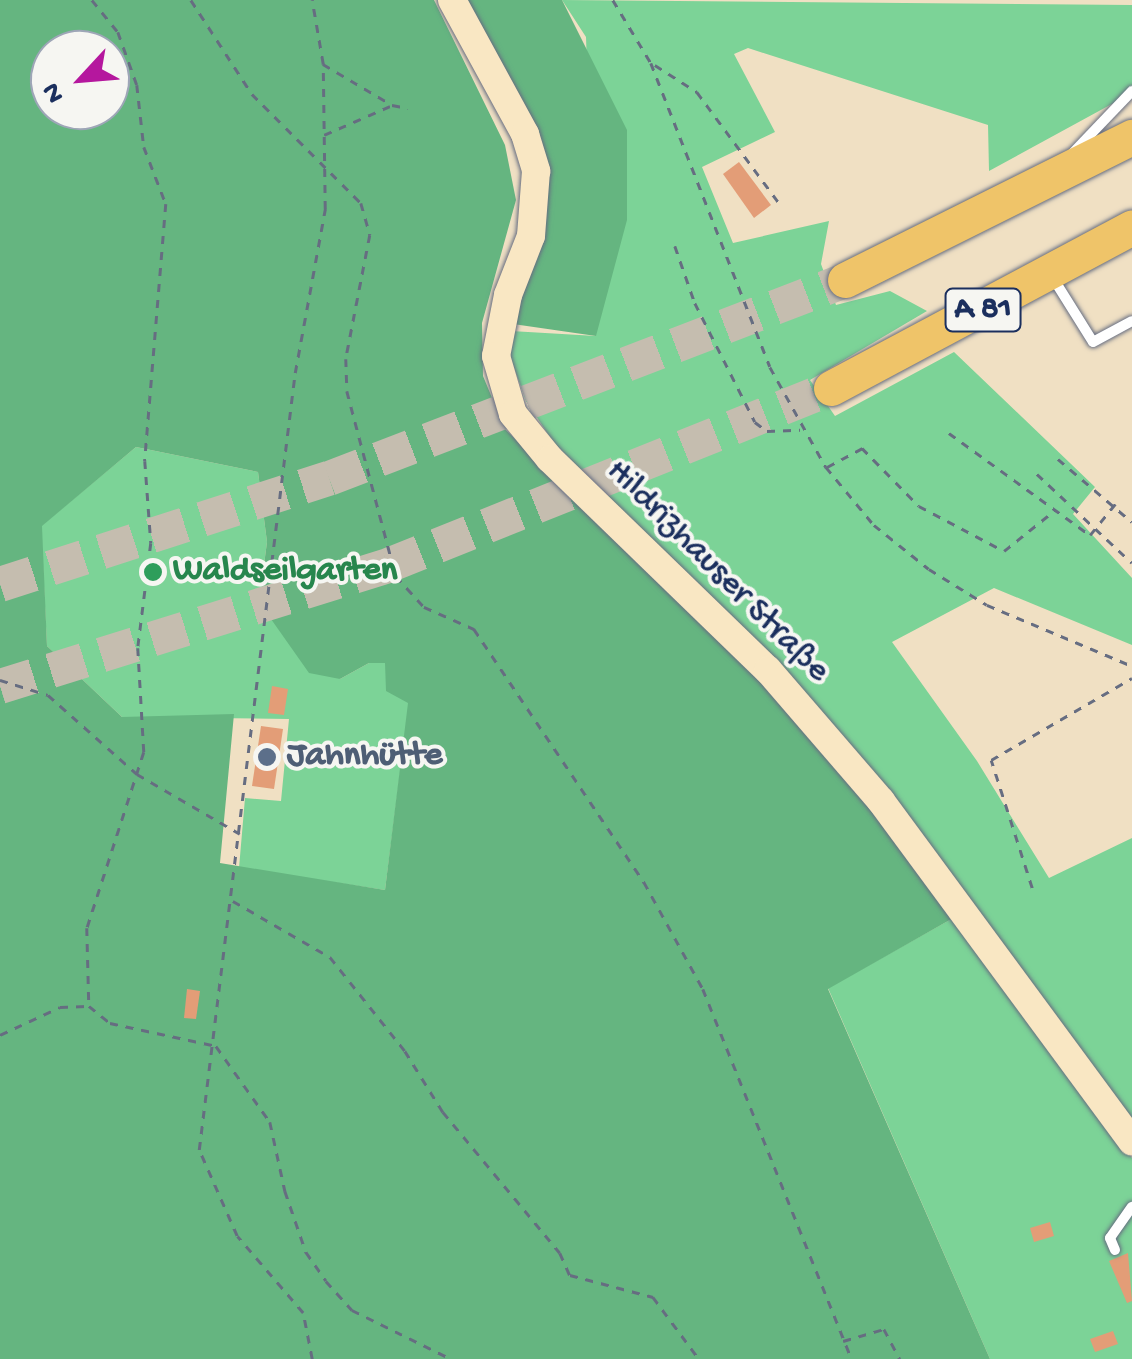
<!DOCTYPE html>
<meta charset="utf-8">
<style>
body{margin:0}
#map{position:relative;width:1132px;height:1359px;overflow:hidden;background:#f0e0c3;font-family:"Gochi Hand",sans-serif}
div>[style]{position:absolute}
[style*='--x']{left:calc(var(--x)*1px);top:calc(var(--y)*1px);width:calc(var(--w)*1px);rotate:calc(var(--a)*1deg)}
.green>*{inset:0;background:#7cd397}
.forest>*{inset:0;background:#65b580}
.building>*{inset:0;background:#e39d77}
.motorway-tunnel>*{height:35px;margin-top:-17.5px;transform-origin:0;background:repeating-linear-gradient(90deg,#c5bdaf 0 35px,transparent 0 53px)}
.path>*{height:2.5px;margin-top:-1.25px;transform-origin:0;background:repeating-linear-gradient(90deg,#666d81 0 8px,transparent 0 16px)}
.roads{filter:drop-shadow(0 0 2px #666d81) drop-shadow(0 0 2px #666d81)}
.service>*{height:10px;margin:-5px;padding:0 5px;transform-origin:5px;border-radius:5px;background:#fff}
.secondary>*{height:28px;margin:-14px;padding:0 14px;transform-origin:14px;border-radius:14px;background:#f9e7c3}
.motorway>*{height:35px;margin:-17.5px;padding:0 17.5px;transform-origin:17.5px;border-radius:17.5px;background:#efc469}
.dots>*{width:28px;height:28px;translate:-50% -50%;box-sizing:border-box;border:5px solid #f6f6f2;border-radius:50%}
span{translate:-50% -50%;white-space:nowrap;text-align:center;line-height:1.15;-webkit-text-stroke:8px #f6f6f2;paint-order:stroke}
.shield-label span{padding:2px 8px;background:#f6f6f2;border:2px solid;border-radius:8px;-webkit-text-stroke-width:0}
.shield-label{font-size:32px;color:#1b2f5e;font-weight:700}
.leisure-label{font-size:35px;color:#27864d;font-weight:700}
.left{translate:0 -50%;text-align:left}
.street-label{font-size:35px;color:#1b2f5e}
.service-label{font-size:35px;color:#4e5e75;font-weight:700}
.north{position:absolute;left:30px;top:30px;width:100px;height:100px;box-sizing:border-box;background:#f6f6f2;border:2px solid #9ea6b7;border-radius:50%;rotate:244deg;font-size:28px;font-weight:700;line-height:40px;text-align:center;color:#1b2f5e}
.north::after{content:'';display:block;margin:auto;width:35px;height:45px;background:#b5179e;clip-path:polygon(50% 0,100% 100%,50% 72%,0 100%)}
</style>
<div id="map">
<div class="green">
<div style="clip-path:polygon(562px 0,1132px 5px,1132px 93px,989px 171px,988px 125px,748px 48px,734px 54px,775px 132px,702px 167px,733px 243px,829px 221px,821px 264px,836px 305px,890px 291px,927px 311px,810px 380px,835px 416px,954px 352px,1095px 487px,1073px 514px,1132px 578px,1132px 645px,994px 588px,892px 642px,977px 761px,1049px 878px,1132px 838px,1132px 1125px,742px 629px,554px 443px,526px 401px,511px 359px,511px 331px,596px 336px,586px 37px)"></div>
<div style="clip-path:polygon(136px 447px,258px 472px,267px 542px,259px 602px,340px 679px,369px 663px,386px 663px,409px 703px,385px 890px,239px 868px,245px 798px,281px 801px,289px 719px,122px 717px,47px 646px,41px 526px)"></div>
<div style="clip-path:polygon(955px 917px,1132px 1158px,1132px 1359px,990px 1359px,828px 988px)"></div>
</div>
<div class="forest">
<div style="clip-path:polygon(evenodd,0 0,434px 0,505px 145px,516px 200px,482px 323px,483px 376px,505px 429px,799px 719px,955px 917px,828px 989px,990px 1359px,0 1359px,0 0,50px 50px,110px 50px,110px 110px,50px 110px,50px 50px,0 0,136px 447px,258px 472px,267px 542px,259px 602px,309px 673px,340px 679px,369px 663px,385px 663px,386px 691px,408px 703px,385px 890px,220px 863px,234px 714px,122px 717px,47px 646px,42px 526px,136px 447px)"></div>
<div style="clip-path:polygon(463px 0,562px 0,627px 130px,627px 220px,596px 336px,513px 324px,545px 185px)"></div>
</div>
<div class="building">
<div style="clip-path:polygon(739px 162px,771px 205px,754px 218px,723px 174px)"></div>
<div style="clip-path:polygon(272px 686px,288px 689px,284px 715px,268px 713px)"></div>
<div style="clip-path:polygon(261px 726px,283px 729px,274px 789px,252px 786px)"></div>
<div style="clip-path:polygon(187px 989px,200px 991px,196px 1019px,184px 1018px)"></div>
<div style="clip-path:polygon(1050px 1222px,1054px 1236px,1034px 1242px,1030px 1228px)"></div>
<div style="clip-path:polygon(1128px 1253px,1132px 1301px,1127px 1303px,1109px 1261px)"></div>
<div style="clip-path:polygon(1113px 1331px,1118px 1344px,1095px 1352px,1090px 1339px)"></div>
</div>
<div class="motorway-tunnel">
<div style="--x:0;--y:584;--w:346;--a:-17.9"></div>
<div style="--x:329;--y:478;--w:553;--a:-20.99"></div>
<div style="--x:0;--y:686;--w:406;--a:-17.3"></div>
<div style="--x:388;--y:565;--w:477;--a:-21.8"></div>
</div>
<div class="path">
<div style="--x:92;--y:0;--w:41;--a:50.9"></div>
<div style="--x:118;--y:32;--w:56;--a:70.3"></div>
<div style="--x:137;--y:85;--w:62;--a:83.6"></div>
<div style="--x:144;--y:147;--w:61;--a:68.9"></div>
<div style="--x:166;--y:204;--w:258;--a:94.7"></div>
<div style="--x:145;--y:461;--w:82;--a:85.8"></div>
<div style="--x:151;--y:543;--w:106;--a:97.1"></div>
<div style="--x:138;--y:648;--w:104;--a:86.7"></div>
<div style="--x:144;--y:752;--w:185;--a:107.9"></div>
<div style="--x:87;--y:928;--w:78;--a:88.5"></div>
<div style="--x:89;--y:1006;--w:27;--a:39"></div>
<div style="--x:110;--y:1023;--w:108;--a:12.2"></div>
<div style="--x:216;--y:1046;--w:93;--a:54.6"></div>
<div style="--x:270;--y:1122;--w:71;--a:77.7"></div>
<div style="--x:285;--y:1191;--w:65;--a:71"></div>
<div style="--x:306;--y:1252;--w:35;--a:55"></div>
<div style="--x:326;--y:1281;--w:39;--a:48"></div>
<div style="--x:352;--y:1310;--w:110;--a:26.3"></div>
<div style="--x:191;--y:0;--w:112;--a:57"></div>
<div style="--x:252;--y:94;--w:154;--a:45"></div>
<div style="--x:361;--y:203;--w:33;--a:74"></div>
<div style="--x:370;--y:235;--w:126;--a:101"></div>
<div style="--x:346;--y:359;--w:32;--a:88"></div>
<div style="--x:347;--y:391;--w:191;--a:75.2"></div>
<div style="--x:396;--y:576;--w:42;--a:47.9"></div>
<div style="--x:424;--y:607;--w:55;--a:23.7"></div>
<div style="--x:474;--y:629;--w:305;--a:56.1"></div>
<div style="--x:644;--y:882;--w:122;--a:61.1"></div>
<div style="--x:703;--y:989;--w:399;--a:68.1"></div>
<div style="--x:613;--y:0;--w:74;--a:58.9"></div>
<div style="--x:651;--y:63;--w:326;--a:68.6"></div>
<div style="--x:770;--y:367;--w:115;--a:60.8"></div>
<div style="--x:826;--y:467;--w:75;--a:50.4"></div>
<div style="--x:874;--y:525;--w:70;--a:38.7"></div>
<div style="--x:929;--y:569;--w:68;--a:31.8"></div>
<div style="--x:987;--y:605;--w:157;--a:22.8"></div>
<div style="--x:323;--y:64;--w:80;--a:30.7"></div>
<div style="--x:392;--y:105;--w:16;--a:11"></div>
<div style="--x:655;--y:65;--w:50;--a:32.7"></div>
<div style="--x:697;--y:92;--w:143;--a:53.5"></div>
<div style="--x:324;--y:135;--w:72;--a:-23.7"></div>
<div style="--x:675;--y:246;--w:60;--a:70.7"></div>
<div style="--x:695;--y:303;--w:133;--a:63.2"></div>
<div style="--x:755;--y:422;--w:15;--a:37"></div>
<div style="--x:767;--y:431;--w:33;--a:-2"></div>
<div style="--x:949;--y:433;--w:174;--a:35.9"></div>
<div style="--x:1090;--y:535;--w:40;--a:-51"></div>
<div style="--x:1058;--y:459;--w:97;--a:40.4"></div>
<div style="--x:827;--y:467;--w:40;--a:-28"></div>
<div style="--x:862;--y:448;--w:81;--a:45.5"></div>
<div style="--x:919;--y:506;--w:96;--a:27.9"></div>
<div style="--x:1004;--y:551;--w:65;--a:-38.8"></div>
<div style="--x:1037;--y:474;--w:130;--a:43.1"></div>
<div style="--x:0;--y:680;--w:50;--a:17.4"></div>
<div style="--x:48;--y:695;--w:119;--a:41.6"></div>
<div style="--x:137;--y:774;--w:119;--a:30.2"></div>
<div style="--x:1032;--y:888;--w:134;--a:-107.8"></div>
<div style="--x:991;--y:760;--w:163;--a:-30.2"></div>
<div style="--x:233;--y:901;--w:112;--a:30"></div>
<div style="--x:330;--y:957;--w:120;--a:51.4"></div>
<div style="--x:405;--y:1051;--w:72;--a:58.1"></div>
<div style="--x:443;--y:1112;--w:183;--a:50.3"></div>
<div style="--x:560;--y:1253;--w:24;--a:66"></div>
<div style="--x:570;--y:1275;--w:86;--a:14.8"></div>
<div style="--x:653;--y:1297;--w:77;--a:53.4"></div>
<div style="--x:0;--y:1035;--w:66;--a:-25"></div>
<div style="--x:60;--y:1007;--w:27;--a:-2"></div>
<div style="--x:843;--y:1341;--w:43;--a:-16.3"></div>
<div style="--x:884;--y:1329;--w:34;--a:62"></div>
<div style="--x:312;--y:1359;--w:47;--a:-101.1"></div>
<div style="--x:303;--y:1313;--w:101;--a:-130.6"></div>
<div style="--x:237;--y:1236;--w:94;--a:-113.8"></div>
<div style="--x:199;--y:1150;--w:783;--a:-82.96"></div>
<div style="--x:295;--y:373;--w:167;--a:-79.6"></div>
<div style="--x:325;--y:209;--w:145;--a:-90.8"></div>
<div style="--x:323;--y:64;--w:65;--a:-99.8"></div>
</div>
<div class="roads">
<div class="service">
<div style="--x:1067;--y:159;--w:94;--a:-46.3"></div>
<div style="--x:1053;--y:278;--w:75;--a:58"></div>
<div style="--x:1093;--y:342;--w:44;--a:-28.3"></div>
<div style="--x:1115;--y:1250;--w:13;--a:-113"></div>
<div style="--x:1110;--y:1238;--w:38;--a:-55"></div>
</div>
<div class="secondary">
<div style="--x:452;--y:0;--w:153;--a:61.4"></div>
<div style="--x:525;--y:134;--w:39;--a:73"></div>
<div style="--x:536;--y:171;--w:65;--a:94.4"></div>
<div style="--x:531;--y:236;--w:63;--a:111.3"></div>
<div style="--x:508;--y:295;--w:62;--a:101.1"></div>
<div style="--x:496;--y:356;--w:60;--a:73.7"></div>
<div style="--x:513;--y:414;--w:58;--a:50.6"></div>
<div style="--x:550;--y:459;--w:303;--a:44.1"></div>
<div style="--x:768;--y:670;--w:173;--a:49.2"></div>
<div style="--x:881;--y:801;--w:423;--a:53.6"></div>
</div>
<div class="motorway">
<div style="--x:845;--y:280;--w:321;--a:-26.5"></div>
<div style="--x:831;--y:388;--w:341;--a:-28.1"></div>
</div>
</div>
<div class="dots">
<div style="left:153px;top:572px;background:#2e9e5b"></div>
<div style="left:267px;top:757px;background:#5c6f8a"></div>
</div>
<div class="shield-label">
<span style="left:983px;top:310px">A 81</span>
</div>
<div class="leisure-label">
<span class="left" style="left:173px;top:572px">Waldseilgarten</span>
</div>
<div class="street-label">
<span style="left:717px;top:572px;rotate:45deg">Hildrizhauser Straße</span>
</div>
<div class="service-label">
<span class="left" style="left:287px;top:757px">Jahnhütte</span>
</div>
<div class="north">N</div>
</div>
